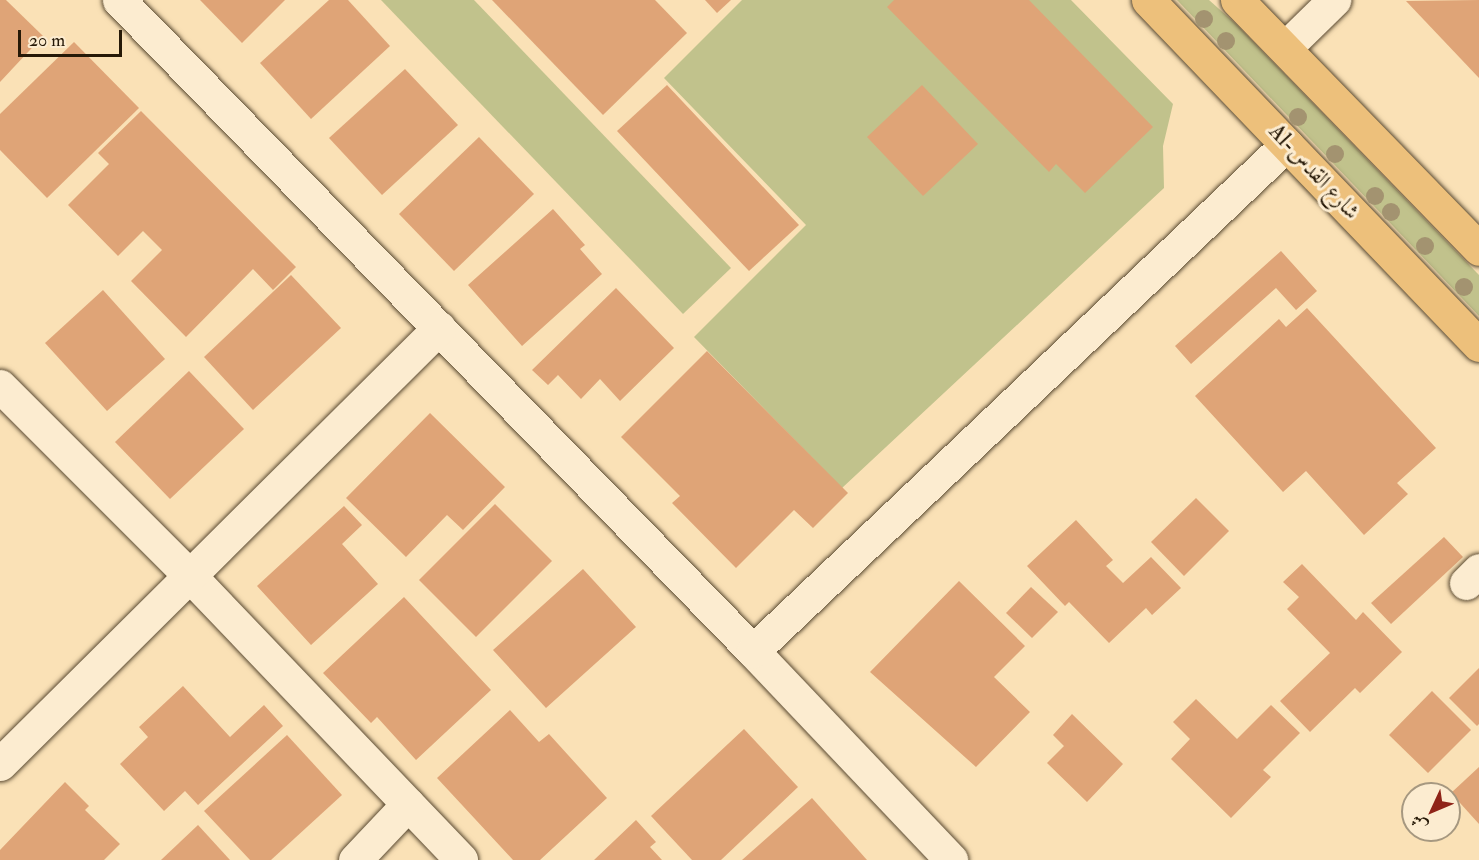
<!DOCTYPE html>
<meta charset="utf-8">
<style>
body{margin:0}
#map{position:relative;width:1479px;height:860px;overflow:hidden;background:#fae1b6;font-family:"IM FELL Double Pica",Amiri,serif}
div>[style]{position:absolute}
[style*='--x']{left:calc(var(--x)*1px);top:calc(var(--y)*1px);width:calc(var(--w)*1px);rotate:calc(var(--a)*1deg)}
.green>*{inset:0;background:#c1c28c}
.building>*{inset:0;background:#dfa477}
.roads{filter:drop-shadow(0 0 2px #5b4b33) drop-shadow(0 0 2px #5b4b33)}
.minor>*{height:33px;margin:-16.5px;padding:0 16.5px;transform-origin:16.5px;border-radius:16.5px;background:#fcecd0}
.major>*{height:33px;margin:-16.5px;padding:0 16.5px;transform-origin:16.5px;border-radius:16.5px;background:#edc07b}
.trees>*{width:18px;height:18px;margin:-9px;border-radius:50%;background:#a39370}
span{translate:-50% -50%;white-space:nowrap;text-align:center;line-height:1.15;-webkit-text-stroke:6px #fcecd0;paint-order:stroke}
.street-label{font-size:22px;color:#261907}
.north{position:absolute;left:1401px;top:782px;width:60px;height:60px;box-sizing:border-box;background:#fcecd0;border:2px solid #a69880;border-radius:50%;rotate:226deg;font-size:16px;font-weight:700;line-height:24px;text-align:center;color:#261907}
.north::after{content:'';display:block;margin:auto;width:21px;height:27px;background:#8f2418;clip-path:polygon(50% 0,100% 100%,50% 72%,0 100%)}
.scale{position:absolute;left:18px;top:30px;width:104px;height:27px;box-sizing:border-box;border:3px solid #261907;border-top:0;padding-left:8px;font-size:18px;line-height:21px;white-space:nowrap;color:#261907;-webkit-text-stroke:4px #fcecd0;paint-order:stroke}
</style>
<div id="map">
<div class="green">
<div style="clip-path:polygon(381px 0,474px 0,731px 268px,683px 314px)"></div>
<div style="clip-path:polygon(742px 0,1071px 0,1173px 104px,1163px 146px,1164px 188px,842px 488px,694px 337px,806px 225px,664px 78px)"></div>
<div style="clip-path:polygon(1177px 0,1209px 0,1236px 24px,1479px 275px,1479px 316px)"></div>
</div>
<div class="building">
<div style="clip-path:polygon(0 0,6px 0,43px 36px,0 82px)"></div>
<div style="clip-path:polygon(200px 0,285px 0,242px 43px)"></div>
<div style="clip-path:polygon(329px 0,348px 0,390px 46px,311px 119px,260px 63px)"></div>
<div style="clip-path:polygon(492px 0,655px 0,687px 33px,603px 115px)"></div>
<div style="clip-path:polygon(705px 0,731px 0,717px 13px)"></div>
<div style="clip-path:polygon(894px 0,1029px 0,1153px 127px,1085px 193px,1056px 164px,1049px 172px,887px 7px)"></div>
<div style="clip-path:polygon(1479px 0,1479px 78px,1406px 1px)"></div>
<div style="clip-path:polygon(74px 42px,139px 108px,47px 198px,0 150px,0 114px)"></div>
<div style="clip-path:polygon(405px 69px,458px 125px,382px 195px,329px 138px)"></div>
<div style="clip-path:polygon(667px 85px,799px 225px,749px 271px,617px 131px)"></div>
<div style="clip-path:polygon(922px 85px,978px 144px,923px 196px,867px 137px)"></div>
<div style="clip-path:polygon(141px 111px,296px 267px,273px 290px,253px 269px,186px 337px,131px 281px,162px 250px,143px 231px,118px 256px,68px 205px,109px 164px,98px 153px)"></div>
<div style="clip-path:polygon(479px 137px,534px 194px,454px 271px,399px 214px)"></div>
<div style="clip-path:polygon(553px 209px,585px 245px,580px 249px,602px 274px,522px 346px,468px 285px)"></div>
<div style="clip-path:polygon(1281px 251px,1317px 291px,1296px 310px,1276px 288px,1191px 364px,1175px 346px)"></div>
<div style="clip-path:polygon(291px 275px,341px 328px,253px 410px,204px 357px)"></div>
<div style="clip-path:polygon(616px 288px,674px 348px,620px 401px,600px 379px,581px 399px,558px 375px,548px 385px,532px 370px)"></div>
<div style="clip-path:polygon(103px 290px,165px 359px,107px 411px,45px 343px)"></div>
<div style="clip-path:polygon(1307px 308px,1436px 448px,1397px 483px,1408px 494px,1364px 535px,1306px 471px,1283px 492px,1195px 396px,1279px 319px,1286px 327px)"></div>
<div style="clip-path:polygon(707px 351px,848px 493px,813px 528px,794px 510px,736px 568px,672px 503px,680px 496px,621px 437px)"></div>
<div style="clip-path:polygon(189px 371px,244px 429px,170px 499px,115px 442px)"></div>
<div style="clip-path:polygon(430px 413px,505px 487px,463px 530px,447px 515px,406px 557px,346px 498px)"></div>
<div style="clip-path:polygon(1196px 498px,1229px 531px,1184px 576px,1151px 542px)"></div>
<div style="clip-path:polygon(495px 504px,552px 561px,476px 637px,419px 580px)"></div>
<div style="clip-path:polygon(344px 506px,362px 525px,342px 544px,378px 584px,311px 645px,257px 586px)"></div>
<div style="clip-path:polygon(1076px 520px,1113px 560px,1106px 566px,1123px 583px,1151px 557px,1181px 588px,1152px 615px,1146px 608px,1109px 643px,1069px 602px,1065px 606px,1027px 566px)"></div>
<div style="clip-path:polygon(1444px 537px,1463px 557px,1391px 624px,1371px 603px)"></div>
<div style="clip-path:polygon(1302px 564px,1356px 620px,1363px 612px,1402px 652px,1360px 693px,1355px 688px,1310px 732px,1280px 701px,1330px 653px,1287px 609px,1299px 597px,1283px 582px)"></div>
<div style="clip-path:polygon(583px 569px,636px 627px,546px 708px,493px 650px)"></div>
<div style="clip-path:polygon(959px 581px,1025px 646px,994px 677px,1030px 712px,976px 767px,870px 672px)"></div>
<div style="clip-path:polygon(1031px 587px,1058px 612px,1032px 638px,1006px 613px)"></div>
<div style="clip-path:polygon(404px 597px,491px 690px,416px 760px,377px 717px,371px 723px,323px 673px)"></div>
<div style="clip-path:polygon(1479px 668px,1479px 724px,1477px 726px,1449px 698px)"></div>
<div style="clip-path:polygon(183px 686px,230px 737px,264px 705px,283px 726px,198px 805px,185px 791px,164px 811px,120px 764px,148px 737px,139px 727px)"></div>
<div style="clip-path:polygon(1432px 691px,1471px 730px,1428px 773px,1389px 735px)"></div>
<div style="clip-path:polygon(1196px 699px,1237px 739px,1271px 705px,1300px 733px,1263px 770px,1271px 777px,1231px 818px,1171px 759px,1190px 739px,1173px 722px)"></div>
<div style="clip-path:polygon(510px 710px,539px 742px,549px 734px,607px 798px,540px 860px,513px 860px,437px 778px)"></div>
<div style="clip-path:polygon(1072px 714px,1123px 764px,1087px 802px,1047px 763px,1064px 746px,1053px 735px)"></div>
<div style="clip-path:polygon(744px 729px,798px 787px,721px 860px,692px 860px,651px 816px)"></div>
<div style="clip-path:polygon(287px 735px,342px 795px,271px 860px,250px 860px,204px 811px)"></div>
<div style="clip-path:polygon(1479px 767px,1479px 824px,1451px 793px)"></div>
<div style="clip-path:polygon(65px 782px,89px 806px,85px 810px,120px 844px,104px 860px,0 860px,0 850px)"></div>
<div style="clip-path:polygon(812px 798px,867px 860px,742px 860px)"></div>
<div style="clip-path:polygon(636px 820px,656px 842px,650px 847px,662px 860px,594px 860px)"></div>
<div style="clip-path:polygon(198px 825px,230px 860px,161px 860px)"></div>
</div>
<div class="roads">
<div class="minor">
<div style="--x:119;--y:0;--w:909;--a:45.76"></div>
<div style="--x:753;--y:651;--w:288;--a:46.5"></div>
<div style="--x:1285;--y:48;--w:69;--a:-44.4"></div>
<div style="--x:0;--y:386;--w:270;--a:45"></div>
<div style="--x:191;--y:577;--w:391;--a:46.3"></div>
<div style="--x:1466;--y:583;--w:18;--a:-45"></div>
<div style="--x:753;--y:651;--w:736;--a:-43.51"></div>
<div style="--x:0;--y:764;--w:619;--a:-44.8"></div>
<div style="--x:355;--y:860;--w:77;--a:-46.6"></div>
</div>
<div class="major">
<div style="--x:1148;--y:0;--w:478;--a:46.2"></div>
<div style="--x:1237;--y:0;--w:347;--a:45.8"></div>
</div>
</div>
<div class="trees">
<div style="left:1204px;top:19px"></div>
<div style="left:1226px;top:41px"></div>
<div style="left:1298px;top:117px"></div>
<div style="left:1335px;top:154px"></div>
<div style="left:1375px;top:196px"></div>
<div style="left:1391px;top:212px"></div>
<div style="left:1425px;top:246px"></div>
<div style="left:1464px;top:287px"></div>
</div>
<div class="street-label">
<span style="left:1314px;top:172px;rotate:47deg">Al-شارع القدس</span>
</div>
<div class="north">ش</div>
<div class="scale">20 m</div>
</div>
